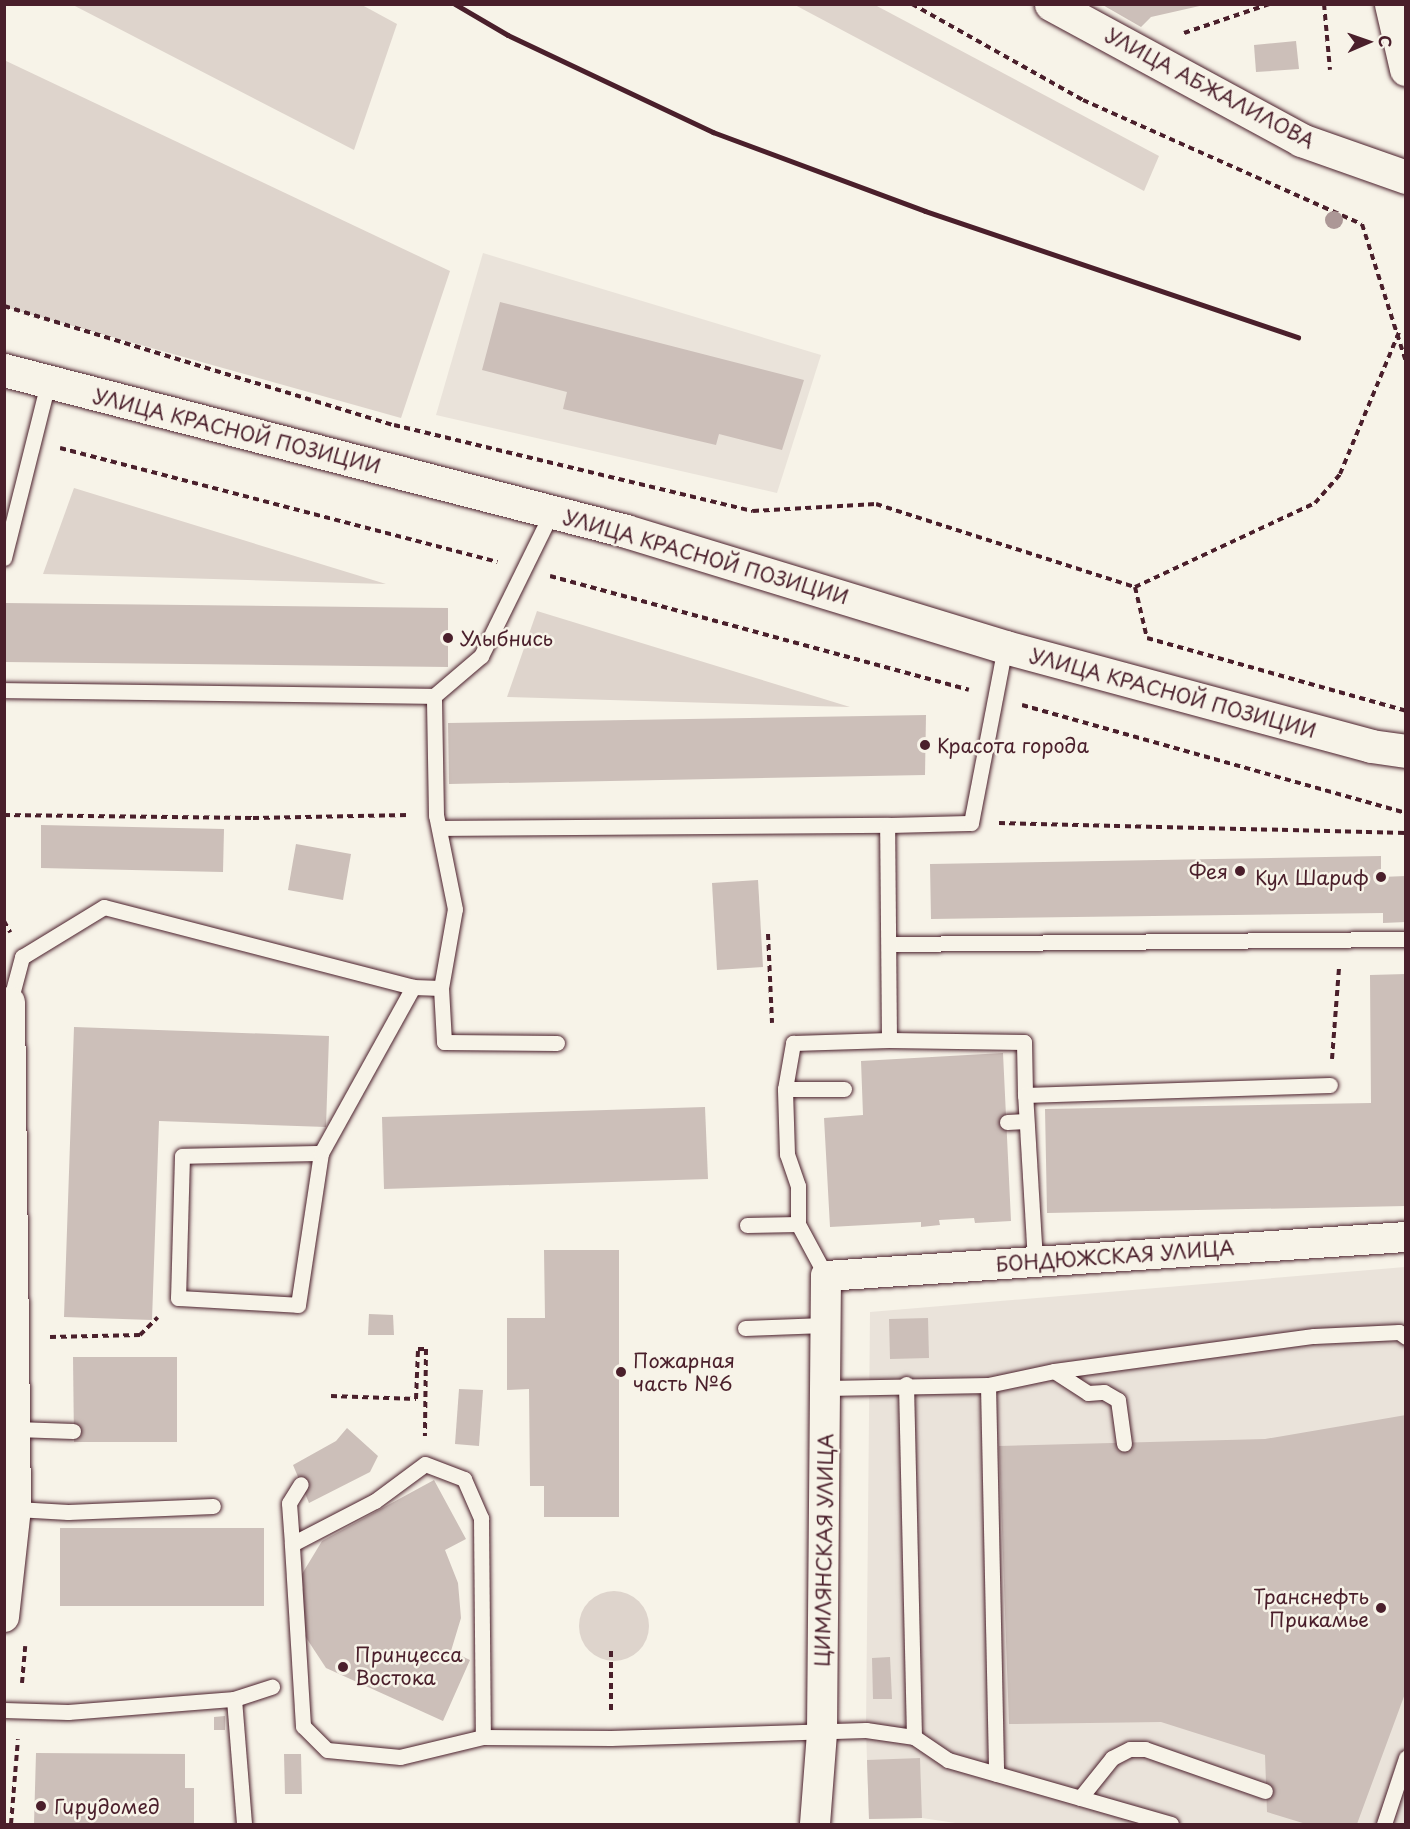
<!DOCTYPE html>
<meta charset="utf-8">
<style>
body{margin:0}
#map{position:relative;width:1410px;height:1829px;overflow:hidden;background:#f7f3e8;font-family:"Playpen Sans",sans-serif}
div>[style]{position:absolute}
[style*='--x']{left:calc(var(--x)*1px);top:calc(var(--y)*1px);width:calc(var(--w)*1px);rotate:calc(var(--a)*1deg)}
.built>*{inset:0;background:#eae3da}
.green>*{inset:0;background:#ded4cc}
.round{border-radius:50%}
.building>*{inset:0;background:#ccbfb9}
.path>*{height:4px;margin-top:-2px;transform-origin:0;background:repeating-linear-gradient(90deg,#4a1f2b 0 6px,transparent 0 10.5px)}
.roads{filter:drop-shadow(0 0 2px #4a1f2b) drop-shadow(0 0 2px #4a1f2b)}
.lane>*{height:15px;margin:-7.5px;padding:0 7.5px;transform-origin:7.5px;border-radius:7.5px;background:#f7f3e8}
.street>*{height:30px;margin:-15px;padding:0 15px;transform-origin:15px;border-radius:15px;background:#f7f3e8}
.secondary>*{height:33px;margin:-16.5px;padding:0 16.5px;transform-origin:16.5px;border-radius:16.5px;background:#f7f3e8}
.rail>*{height:4.5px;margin:-2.25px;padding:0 2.25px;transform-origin:2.25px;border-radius:2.25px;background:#4a1f2b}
.trees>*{width:18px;height:18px;margin:-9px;border-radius:50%;background:#ac9796}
.dots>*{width:16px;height:16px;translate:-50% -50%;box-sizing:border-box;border:3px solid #f7f3e8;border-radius:50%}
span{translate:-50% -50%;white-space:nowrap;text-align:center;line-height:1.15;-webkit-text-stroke:5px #f7f3e8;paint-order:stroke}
.street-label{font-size:20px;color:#4a1f2b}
.poi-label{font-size:20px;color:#4a1f2b}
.left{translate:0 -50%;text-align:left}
.right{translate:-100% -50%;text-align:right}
.frame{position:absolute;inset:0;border:6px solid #4a1f2b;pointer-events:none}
.north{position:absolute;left:1338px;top:12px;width:60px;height:60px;-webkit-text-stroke:4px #f7f3e8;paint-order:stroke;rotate:88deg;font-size:16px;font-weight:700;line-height:24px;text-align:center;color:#4a1f2b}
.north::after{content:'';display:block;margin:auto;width:21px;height:27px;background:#4a1f2b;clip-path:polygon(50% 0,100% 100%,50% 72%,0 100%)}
</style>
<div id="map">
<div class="built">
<div style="clip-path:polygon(483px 253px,821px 355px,777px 493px,436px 415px)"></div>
<div style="clip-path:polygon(1405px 1267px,1405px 1824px,962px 1824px,922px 1818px,869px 1819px,866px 1730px,870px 1312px)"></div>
</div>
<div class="green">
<div style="clip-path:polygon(73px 5px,362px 5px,397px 24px,354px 150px)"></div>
<div style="clip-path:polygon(795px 5px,875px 5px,1159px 156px,1144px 191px)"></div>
<div style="clip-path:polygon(4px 60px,450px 271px,401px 418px,5px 307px)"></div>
<div style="clip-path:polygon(74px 488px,386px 584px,43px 574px)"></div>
<div style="clip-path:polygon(537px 611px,850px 707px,507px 697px)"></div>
<div class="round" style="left:579px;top:1591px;width:70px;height:70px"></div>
</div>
<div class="building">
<div style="clip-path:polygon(1101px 4px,1204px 4px,1204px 5px,1151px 17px,1141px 27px)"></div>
<div style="clip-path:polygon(1296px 41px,1299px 69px,1256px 72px,1254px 45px)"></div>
<div style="clip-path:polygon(500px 302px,804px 380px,782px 450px,719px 434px,716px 445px,563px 409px,567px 392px,482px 370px)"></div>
<div style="clip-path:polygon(4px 603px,448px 608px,448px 667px,4px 662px)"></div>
<div style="clip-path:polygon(926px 715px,925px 775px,449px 784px,448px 723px)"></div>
<div style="clip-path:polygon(41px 825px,224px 829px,223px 872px,41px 868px)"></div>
<div style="clip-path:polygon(296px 844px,351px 854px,343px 900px,288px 890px)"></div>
<div style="clip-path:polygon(1381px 856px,1381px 877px,1406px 876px,1406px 922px,1383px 923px,1383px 913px,931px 919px,930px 864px)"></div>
<div style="clip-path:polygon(758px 880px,763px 967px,717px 970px,712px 883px)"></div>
<div style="clip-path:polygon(1406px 974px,1406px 1206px,1047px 1213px,1045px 1109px,1371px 1103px,1370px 975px)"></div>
<div style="clip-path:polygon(74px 1027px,329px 1036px,326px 1127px,159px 1121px,152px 1320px,64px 1317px)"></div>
<div style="clip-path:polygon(1003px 1053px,1011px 1221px,975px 1223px,974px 1218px,939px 1220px,940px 1225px,921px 1227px,921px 1222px,830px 1227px,824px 1118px,863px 1115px,861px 1061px)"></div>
<div style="clip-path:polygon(705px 1107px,708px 1179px,384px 1189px,382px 1117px)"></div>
<div style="clip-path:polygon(544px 1250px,619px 1250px,619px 1517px,544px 1517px,544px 1486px,530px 1486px,529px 1389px,507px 1390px,507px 1318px,545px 1318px)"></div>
<div style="clip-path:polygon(369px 1314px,393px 1315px,394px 1335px,368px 1335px)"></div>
<div style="clip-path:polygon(928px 1318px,929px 1358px,890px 1359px,889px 1319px)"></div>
<div style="clip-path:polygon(73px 1357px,177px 1357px,177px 1442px,74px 1442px)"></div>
<div style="clip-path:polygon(459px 1389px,483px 1390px,479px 1446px,455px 1444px)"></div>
<div style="clip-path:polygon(1406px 1415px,1406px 1691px,1357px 1824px,1306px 1824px,1267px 1812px,1265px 1755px,1161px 1722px,1009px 1724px,999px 1446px,1265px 1439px)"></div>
<div style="clip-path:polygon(347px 1428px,378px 1456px,370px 1472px,309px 1503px,293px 1465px,336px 1441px)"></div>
<div style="clip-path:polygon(434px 1480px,466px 1539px,445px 1550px,458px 1583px,461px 1618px,451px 1651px,470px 1660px,443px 1721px,326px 1668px,305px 1636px,302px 1574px,322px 1541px)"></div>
<div style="clip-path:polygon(60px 1528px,264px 1528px,264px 1606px,60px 1606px)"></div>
<div style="clip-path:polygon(890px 1657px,892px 1699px,873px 1699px,872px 1658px)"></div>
<div style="clip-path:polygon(225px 1716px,225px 1730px,214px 1730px,214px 1717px)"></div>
<div style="clip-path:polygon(36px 1753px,185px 1754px,185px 1788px,194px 1788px,194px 1824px,34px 1824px)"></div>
<div style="clip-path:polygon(284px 1754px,301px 1754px,302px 1794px,285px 1794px)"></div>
<div style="clip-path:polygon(920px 1758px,922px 1818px,869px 1819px,867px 1760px)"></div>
</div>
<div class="path">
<div style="--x:912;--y:4;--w:196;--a:29.3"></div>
<div style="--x:1083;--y:100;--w:305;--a:24"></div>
<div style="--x:1362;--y:224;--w:145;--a:72.3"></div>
<div style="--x:1324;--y:4;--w:66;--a:84.8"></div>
<div style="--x:1184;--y:33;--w:90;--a:-18.8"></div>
<div style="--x:4;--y:306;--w:408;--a:17"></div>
<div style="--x:394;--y:425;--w:369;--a:13.5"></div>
<div style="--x:753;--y:511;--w:123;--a:-3.3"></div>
<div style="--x:876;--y:504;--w:272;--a:17.8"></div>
<div style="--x:1135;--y:587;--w:199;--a:-25"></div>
<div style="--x:1315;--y:503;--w:38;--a:-49"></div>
<div style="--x:1340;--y:474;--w:154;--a:-67.4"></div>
<div style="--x:60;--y:448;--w:452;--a:14.6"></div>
<div style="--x:550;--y:576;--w:434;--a:15.2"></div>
<div style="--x:1135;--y:587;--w:52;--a:76.8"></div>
<div style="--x:1147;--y:638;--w:269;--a:15.7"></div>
<div style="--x:1022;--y:705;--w:399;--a:15.7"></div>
<div style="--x:4;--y:815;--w:249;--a:0.7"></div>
<div style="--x:253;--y:818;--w:155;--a:-1.1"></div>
<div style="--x:999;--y:823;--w:407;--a:1.4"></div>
<div style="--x:4;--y:921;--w:13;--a:61"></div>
<div style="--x:768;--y:934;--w:89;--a:87.4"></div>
<div style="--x:1332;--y:1059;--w:91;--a:-85.6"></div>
<div style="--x:50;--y:1337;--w:90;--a:-1.3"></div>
<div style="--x:140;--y:1335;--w:25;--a:-45"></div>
<div style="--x:331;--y:1396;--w:85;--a:2"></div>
<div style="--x:416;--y:1399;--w:50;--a:-87.7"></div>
<div style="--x:418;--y:1349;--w:8;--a:0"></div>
<div style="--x:426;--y:1349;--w:87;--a:90.7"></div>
<div style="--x:611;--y:1651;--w:59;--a:90"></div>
<div style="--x:22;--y:1683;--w:37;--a:-85"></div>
<div style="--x:11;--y:1824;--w:85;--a:-85.3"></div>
</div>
<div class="roads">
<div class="lane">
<div style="--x:4;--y:558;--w:180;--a:-75.9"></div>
<div style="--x:4;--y:690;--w:430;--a:0.8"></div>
<div style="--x:441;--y:828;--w:446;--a:-0.4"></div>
<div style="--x:890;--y:944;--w:516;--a:-0.56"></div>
<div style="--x:441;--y:988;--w:54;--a:86.8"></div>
<div style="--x:444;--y:1042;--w:113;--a:0.5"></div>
<div style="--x:4;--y:1002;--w:6;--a:0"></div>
<div style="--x:10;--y:1002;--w:47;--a:-75.1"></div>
<div style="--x:22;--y:957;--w:96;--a:-31.4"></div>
<div style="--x:104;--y:907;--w:319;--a:14.5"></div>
<div style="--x:413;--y:987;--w:28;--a:2"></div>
<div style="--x:441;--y:988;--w:80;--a:-80"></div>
<div style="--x:455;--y:909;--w:96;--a:-101.4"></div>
<div style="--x:436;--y:815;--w:119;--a:-91"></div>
<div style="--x:434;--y:696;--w:62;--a:-40.4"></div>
<div style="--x:481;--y:656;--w:161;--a:-63.8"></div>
<div style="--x:889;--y:1040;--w:135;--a:0.8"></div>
<div style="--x:1024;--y:1042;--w:53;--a:88.9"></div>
<div style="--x:785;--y:1089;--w:59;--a:0"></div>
<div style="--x:1007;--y:1122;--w:19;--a:-3"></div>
<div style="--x:321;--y:1153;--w:139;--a:178.8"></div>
<div style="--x:182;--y:1156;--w:142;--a:91.6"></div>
<div style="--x:178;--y:1298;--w:120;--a:3.3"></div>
<div style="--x:298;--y:1305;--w:154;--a:-81.4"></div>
<div style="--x:321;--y:1153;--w:190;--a:-61"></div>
<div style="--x:747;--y:1225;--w:51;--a:-1.1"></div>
<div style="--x:1035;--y:1261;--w:166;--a:-93.4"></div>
<div style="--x:1025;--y:1095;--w:305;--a:-1.9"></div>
<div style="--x:826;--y:1276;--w:59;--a:-118.3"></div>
<div style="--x:798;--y:1224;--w:38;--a:-90"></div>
<div style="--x:798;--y:1186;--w:34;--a:-109"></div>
<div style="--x:787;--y:1154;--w:65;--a:-91.8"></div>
<div style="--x:785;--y:1089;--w:47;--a:-80.1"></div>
<div style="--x:793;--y:1043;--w:96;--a:-1.8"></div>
<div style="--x:889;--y:1040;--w:215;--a:-90.5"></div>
<div style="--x:887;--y:825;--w:84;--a:-1.4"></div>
<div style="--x:971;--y:823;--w:179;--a:-79.1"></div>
<div style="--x:745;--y:1328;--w:79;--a:-2.2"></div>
<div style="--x:1054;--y:1371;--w:40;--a:32.9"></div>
<div style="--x:1088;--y:1393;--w:16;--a:-4"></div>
<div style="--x:1104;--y:1392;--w:16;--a:30"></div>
<div style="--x:1118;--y:1400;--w:44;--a:82.2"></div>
<div style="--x:906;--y:1384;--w:353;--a:88.7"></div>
<div style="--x:988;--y:1385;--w:389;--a:88.8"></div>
<div style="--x:826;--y:1388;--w:162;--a:-1.1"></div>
<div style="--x:988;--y:1385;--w:67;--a:-12"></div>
<div style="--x:1054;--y:1371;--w:262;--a:-7.7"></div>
<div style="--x:1314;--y:1336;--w:85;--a:-2.7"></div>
<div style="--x:1399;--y:1332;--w:9;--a:36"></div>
<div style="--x:16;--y:1429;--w:57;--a:2"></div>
<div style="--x:16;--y:1509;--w:52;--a:3.3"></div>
<div style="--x:68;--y:1512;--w:145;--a:-2.4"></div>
<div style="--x:292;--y:1544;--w:41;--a:-94.2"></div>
<div style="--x:289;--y:1503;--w:22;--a:-58"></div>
<div style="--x:234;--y:1699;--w:40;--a:-18"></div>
<div style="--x:4;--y:1710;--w:64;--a:1.8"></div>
<div style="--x:68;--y:1712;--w:167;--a:-4.5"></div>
<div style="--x:234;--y:1699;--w:125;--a:85.4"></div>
<div style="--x:483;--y:1737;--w:85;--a:166.5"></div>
<div style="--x:400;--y:1757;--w:73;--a:-174.5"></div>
<div style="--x:327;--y:1750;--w:34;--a:-135"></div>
<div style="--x:303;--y:1726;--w:182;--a:-93.5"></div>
<div style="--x:292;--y:1544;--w:93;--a:-27.4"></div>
<div style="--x:375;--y:1501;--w:62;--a:-36.5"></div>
<div style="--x:425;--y:1464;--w:42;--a:21"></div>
<div style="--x:464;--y:1479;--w:43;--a:66.4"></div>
<div style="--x:481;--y:1518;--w:219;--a:89.5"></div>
<div style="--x:483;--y:1737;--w:128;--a:0.4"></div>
<div style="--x:611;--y:1738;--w:255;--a:-1.8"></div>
<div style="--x:866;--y:1730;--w:49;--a:8.3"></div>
<div style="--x:914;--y:1737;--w:41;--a:34.1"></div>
<div style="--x:948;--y:1760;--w:232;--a:16"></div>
<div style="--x:1080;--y:1798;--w:51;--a:-51.3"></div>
<div style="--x:1112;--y:1758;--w:20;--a:-27"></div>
<div style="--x:1130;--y:1749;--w:15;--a:0"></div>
<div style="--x:1145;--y:1749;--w:127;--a:19.3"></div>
<div style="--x:1384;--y:1824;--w:70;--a:-71.6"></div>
</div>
<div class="street">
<div style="--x:4;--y:1617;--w:109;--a:-83.7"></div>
<div style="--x:16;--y:1509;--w:507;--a:-90.68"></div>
<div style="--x:815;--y:1824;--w:91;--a:-85.6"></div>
<div style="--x:822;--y:1733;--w:457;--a:-89.5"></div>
<div style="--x:826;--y:1276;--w:581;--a:-3.85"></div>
</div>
<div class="secondary">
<div style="--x:1051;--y:4;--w:285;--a:28.5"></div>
<div style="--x:1301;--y:140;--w:111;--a:19.4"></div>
<div style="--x:1391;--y:4;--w:67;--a:77"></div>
<div style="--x:4;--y:370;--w:642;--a:14.51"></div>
<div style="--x:626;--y:531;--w:396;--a:17"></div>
<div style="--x:1005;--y:647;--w:379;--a:15.1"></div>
<div style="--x:1371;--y:746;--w:35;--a:8"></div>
</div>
</div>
<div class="rail">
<div style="--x:455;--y:4;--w:61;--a:30.3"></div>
<div style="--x:508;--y:35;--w:227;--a:25.3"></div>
<div style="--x:713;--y:132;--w:226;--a:20.4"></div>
<div style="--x:925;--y:211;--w:394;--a:18.7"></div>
</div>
<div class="trees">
<div style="left:1334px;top:220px"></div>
</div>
<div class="dots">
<div style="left:448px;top:638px;background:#4a1f2b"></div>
<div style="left:925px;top:745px;background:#4a1f2b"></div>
<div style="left:1240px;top:871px;background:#4a1f2b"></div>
<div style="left:1381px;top:877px;background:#4a1f2b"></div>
<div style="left:621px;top:1372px;background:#4a1f2b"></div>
<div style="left:1381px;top:1608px;background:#4a1f2b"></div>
<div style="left:343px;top:1667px;background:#4a1f2b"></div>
<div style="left:41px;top:1806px;background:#4a1f2b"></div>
</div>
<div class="street-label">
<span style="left:1210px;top:88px;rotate:28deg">УЛИЦА АБЖАЛИЛОВА</span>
<span style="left:237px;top:431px;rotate:14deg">УЛИЦА КРАСНОЙ ПОЗИЦИИ</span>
<span style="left:706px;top:557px;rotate:16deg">УЛИЦА КРАСНОЙ ПОЗИЦИИ</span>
<span style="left:1173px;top:693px;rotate:15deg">УЛИЦА КРАСНОЙ ПОЗИЦИИ</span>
<span style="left:1115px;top:1256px;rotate:-4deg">БОНДЮЖСКАЯ УЛИЦА</span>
<span style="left:824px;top:1550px;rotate:-89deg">ЦИМЛЯНСКАЯ УЛИЦА</span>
</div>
<div class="poi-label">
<span class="left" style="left:460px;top:638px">Улыбнись</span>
<span class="left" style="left:937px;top:745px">Красота города</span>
<span class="right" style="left:1228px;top:871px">Фея</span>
<span class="right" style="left:1369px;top:877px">Кул Шариф</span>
<span class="left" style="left:633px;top:1372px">Пожарная<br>часть №6</span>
<span class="right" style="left:1369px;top:1608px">Транснефть<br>Прикамье</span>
<span class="left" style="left:355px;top:1666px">Принцесса<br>Востока</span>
<span class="left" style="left:54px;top:1806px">Гирудомед</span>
</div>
<div class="frame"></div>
<div class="north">С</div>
</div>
